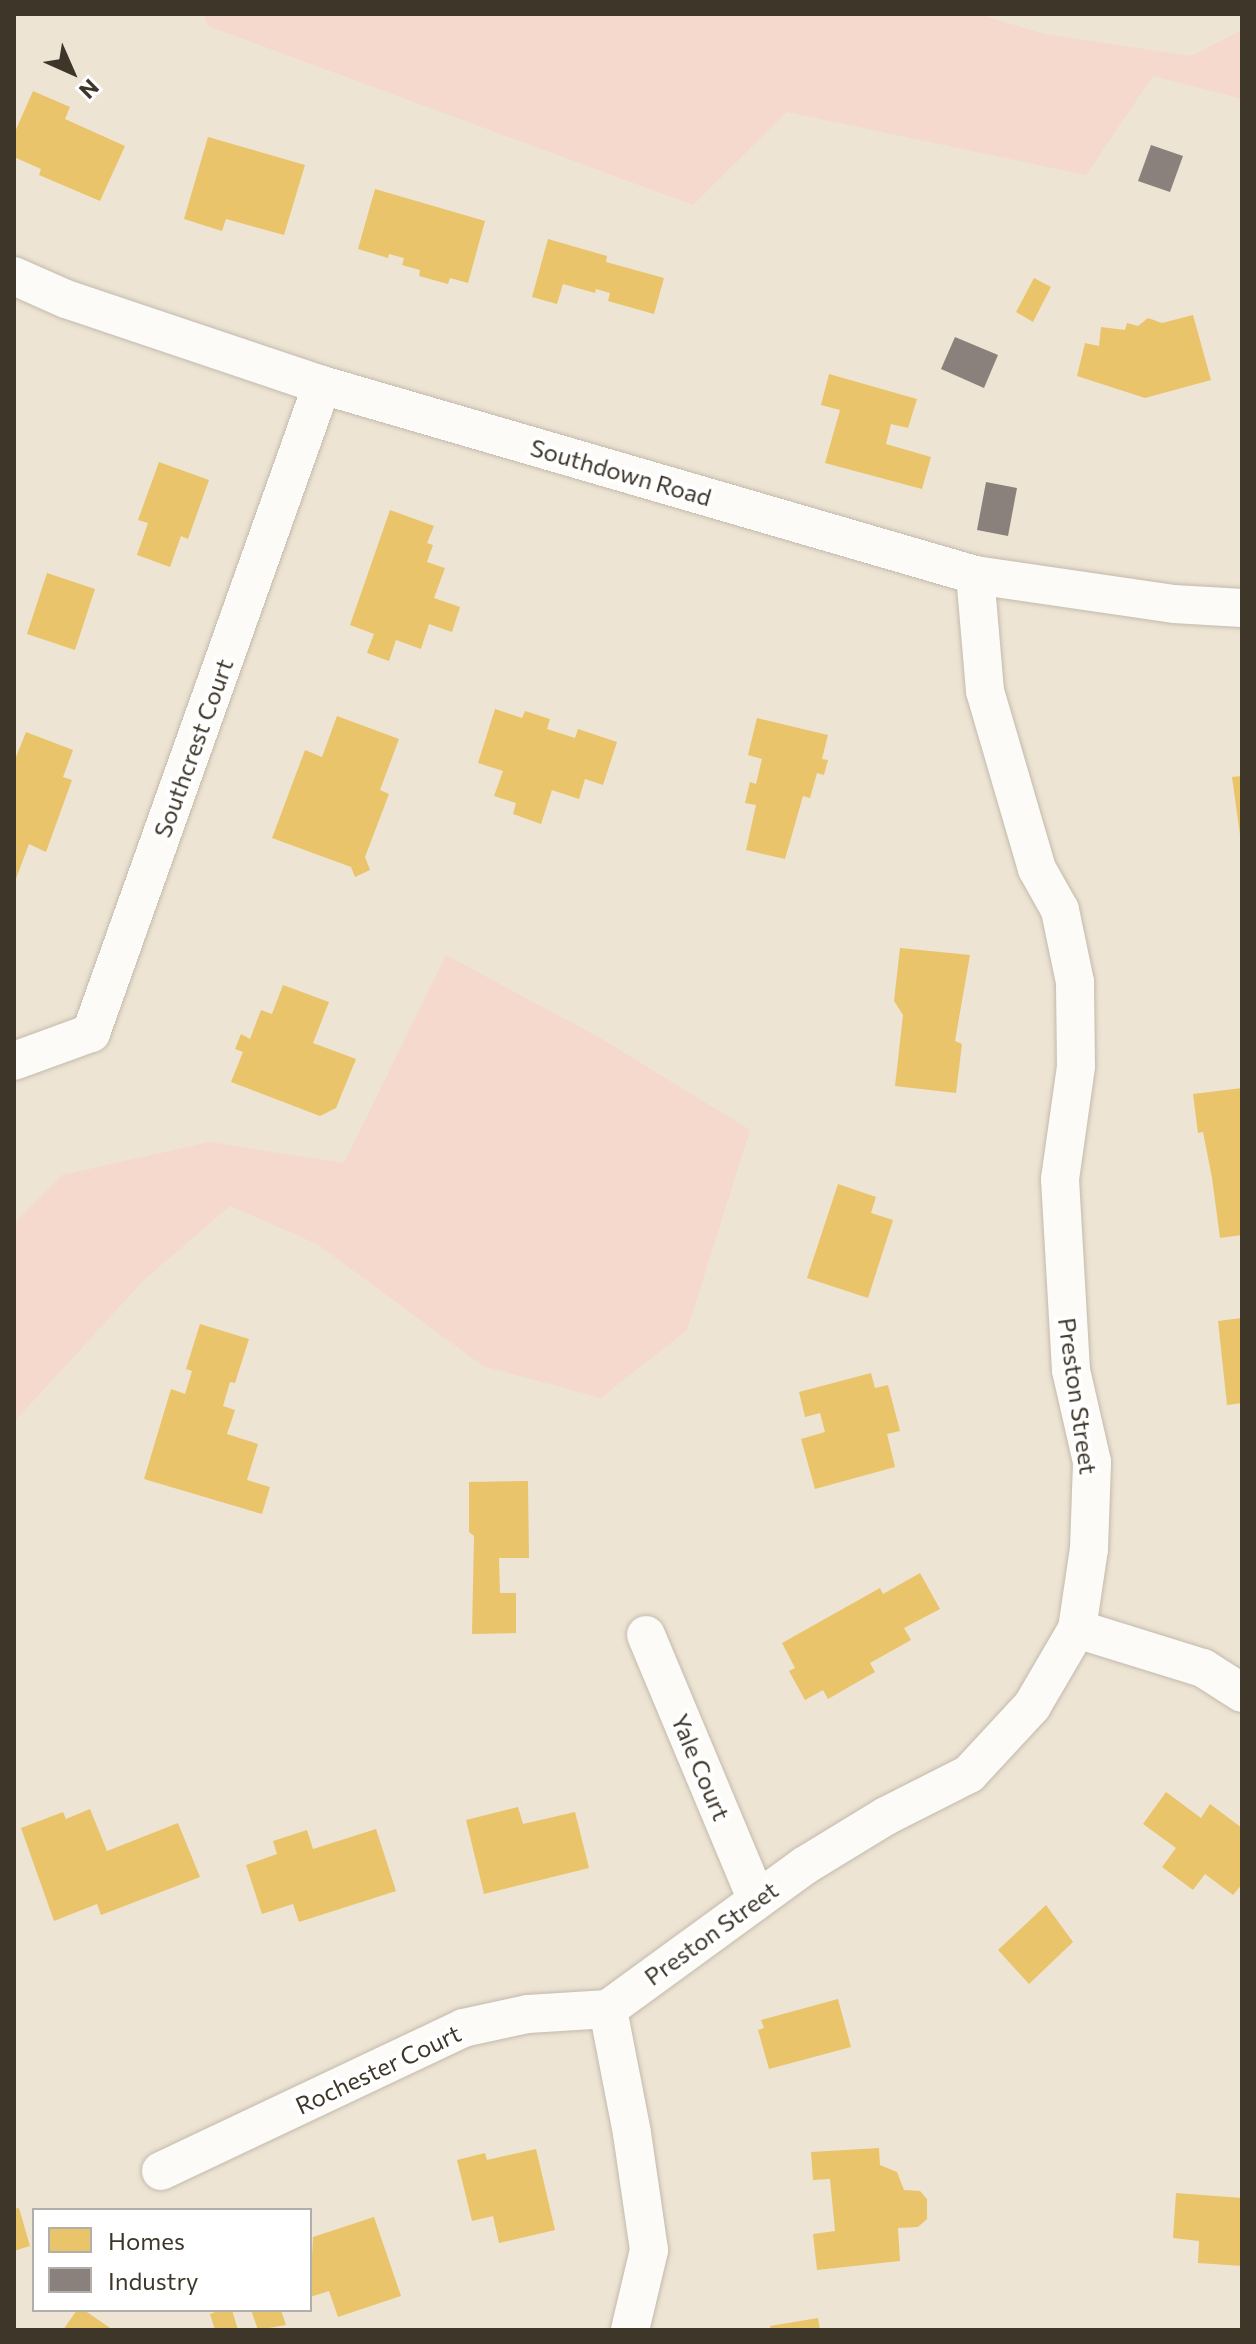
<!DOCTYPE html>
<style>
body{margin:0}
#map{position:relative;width:1256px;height:2344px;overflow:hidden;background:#eee4d3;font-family:Commissioner,sans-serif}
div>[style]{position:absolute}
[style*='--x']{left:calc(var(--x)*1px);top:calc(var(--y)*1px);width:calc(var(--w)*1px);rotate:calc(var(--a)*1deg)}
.green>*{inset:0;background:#f4d9cc}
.homes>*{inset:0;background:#e9c46a}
.industry>*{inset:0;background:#8a817c}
.roads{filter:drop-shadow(0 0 2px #c2baad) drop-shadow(0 0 2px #c2baad)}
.street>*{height:38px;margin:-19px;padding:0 19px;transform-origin:19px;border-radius:19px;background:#fcfbf8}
span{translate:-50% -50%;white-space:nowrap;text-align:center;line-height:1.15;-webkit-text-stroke:8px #fff;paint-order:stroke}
.street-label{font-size:24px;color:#3d3629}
.frame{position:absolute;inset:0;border:16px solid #3d3629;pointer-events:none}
.legend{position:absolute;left:32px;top:2208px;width:280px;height:104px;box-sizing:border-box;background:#fff;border:2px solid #b1afa9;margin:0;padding:10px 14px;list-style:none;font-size:24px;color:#3d3629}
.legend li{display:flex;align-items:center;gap:16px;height:40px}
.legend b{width:40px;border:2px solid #b1afa9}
.north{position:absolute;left:32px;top:32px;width:80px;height:80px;-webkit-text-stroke:6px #fff;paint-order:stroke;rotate:135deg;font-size:22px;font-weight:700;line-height:32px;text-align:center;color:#3d3629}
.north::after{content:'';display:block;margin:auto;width:28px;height:36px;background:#3d3629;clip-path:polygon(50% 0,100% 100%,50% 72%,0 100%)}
</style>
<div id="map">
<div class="green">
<div style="clip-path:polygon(204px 14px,978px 14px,1044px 34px,1191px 56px,1242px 30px,1242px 99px,1153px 76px,1086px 175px,787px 112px,693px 205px,208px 26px)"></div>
<div style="clip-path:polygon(446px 955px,602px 1039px,750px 1130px,687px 1330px,601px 1398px,483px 1366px,317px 1244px,230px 1206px,144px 1280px,14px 1422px,14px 1223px,62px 1175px,210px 1142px,344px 1163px)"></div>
</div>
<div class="homes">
<div style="clip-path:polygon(33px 91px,70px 107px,65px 119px,125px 146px,100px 201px,39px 175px,41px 169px,14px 157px,14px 134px)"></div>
<div style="clip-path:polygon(208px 137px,305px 165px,284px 235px,226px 219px,222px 231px,184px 219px)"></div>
<div style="clip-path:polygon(375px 189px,485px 221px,468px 283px,450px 278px,448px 284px,419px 276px,420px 270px,402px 265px,404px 258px,389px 254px,388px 258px,358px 249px)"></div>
<div style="clip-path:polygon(548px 239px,607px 256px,606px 262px,664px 278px,654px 314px,608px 301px,610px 293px,596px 289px,595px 293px,563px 284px,557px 304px,532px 297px)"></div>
<div style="clip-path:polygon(1034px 278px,1051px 287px,1033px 322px,1016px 312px)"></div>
<div style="clip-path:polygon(1193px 315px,1211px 380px,1145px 398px,1077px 376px,1085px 343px,1099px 346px,1101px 327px,1125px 330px,1127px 323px,1138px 326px,1148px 318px,1162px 323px)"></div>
<div style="clip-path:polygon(829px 374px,917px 399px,908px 428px,891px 424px,886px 444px,931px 457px,922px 489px,825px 463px,840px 410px,821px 405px)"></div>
<div style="clip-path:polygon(159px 462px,209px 480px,188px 539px,181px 536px,170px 567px,137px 555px,148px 523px,138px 520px)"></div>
<div style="clip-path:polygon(390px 510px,434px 526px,427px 543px,433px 545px,427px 562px,445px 568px,434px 598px,460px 607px,452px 632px,429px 624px,421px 649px,396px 640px,389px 661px,367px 653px,374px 634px,350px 625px)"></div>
<div style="clip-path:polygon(47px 573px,95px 589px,75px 650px,27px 634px)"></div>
<div style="clip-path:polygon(495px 709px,522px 718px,525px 711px,550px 719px,547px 729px,575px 738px,578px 729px,617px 742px,603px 785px,585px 779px,579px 799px,552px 790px,541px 824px,513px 814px,516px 803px,494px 796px,503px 771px,478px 763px)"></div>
<div style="clip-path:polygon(337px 716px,399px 739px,380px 790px,389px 794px,365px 857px,370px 870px,355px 877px,351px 867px,272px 838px,305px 750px,322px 757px)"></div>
<div style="clip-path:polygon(757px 718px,828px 735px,822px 759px,828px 760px,824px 775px,817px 773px,810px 798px,803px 796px,785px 859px,746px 850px,756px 805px,745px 803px,750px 782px,756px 784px,762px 759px,748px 755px)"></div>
<div style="clip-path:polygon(26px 732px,73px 750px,63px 777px,72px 780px,46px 852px,29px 844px,14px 884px,14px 762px)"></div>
<div style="clip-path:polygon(1242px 776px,1242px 834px,1240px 835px,1232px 777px)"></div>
<div style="clip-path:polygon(900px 948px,970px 955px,955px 1041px,962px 1044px,956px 1093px,895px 1086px,903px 1015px,894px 1001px)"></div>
<div style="clip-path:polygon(283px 985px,329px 1002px,313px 1043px,356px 1059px,336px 1108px,320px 1116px,231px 1082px,243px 1052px,235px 1049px,241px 1034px,250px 1039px,261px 1010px,272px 1014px)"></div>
<div style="clip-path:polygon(1242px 1088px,1242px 1235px,1220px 1238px,1212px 1178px,1203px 1132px,1198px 1133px,1193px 1094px)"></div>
<div style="clip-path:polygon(838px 1184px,876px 1197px,871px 1213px,893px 1220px,868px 1298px,807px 1278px)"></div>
<div style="clip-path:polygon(1242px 1318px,1242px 1403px,1227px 1405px,1218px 1321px)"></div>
<div style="clip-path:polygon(200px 1324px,249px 1339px,235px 1383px,230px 1382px,223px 1406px,235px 1410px,227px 1434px,258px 1444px,247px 1480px,270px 1487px,262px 1514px,144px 1479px,171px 1389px,185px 1394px,192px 1371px,186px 1369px)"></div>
<div style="clip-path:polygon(871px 1373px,875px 1388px,888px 1385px,900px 1431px,887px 1434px,895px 1467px,815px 1489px,801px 1439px,825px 1432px,820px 1413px,805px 1417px,799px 1392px)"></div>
<div style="clip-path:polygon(528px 1481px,529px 1558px,499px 1558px,500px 1593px,516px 1593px,516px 1633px,472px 1634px,474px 1536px,469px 1532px,469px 1482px)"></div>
<div style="clip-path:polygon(920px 1573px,940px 1609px,904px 1628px,911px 1640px,870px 1663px,875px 1672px,828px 1699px,823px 1690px,805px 1700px,789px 1671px,795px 1668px,782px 1643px,880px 1588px,883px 1594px)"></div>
<div style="clip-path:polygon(1166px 1792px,1201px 1818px,1210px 1804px,1242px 1828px,1242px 1884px,1233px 1895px,1205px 1874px,1193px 1890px,1162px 1867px,1176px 1848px,1143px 1824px)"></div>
<div style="clip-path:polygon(518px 1807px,523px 1824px,575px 1812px,589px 1868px,484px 1894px,466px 1820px)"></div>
<div style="clip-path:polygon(90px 1809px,107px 1851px,178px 1823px,200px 1877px,101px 1915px,97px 1904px,54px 1921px,21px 1828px,63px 1812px,66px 1819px)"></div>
<div style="clip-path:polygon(376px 1829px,396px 1891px,299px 1922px,293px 1904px,262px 1914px,246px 1865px,277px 1854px,273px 1841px,307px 1830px,313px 1849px)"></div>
<div style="clip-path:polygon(1046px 1905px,1073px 1942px,1029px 1984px,998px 1950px)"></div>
<div style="clip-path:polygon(838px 1999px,851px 2047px,769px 2069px,758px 2030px,764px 2028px,761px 2020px)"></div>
<div style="clip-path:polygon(879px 2148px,880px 2165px,897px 2172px,904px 2190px,920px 2191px,927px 2199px,927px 2219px,918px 2227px,898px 2228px,900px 2261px,817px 2270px,813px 2234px,835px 2231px,830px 2179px,813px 2180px,811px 2152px)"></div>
<div style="clip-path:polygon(536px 2149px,555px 2230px,499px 2243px,493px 2216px,472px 2221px,457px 2160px,485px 2153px,487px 2160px)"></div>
<div style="clip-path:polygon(1176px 2193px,1242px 2198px,1242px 2266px,1198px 2263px,1199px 2241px,1173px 2238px)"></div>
<div style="clip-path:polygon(19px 2208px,30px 2246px,14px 2251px,14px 2209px)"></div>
<div style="clip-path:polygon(374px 2217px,401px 2296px,338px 2317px,329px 2291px,310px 2297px,313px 2237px)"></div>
<div style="clip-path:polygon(77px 2310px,84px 2310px,113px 2330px,63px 2330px)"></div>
<div style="clip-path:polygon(221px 2310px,232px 2310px,238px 2330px,215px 2330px,210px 2314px)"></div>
<div style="clip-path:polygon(251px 2310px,281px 2310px,286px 2325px,258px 2330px)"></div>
<div style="clip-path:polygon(818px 2318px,820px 2330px,771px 2330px,770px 2326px)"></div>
</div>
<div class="industry">
<div style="clip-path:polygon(1151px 145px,1183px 156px,1170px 192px,1138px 181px)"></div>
<div style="clip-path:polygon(955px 337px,998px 355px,984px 388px,941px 369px)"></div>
<div style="clip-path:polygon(986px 482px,1017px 488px,1008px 536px,977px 530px)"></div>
</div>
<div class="roads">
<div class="street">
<div style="--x:14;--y:276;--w:57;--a:23.9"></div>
<div style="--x:66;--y:299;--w:270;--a:18.6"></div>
<div style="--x:322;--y:385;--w:680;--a:16.22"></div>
<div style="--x:975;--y:575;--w:201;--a:8.3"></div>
<div style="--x:1174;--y:604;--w:68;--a:3.4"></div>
<div style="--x:14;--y:1061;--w:82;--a:-20"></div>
<div style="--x:91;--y:1033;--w:688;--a:-70.38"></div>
<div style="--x:1077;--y:1629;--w:132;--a:17.2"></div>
<div style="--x:1203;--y:1668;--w:46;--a:32.7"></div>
<div style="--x:646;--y:1635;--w:285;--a:67.3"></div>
<div style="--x:161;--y:2171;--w:334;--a:-25.3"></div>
<div style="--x:463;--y:2028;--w:66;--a:-12.2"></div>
<div style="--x:528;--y:2014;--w:80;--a:-3.6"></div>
<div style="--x:630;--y:2330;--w:82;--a:-76.6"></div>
<div style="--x:649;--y:2250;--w:118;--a:-98.3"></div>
<div style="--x:632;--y:2133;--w:126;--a:-101"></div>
<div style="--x:608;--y:2009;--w:243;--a:-36.1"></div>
<div style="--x:804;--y:1866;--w:96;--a:-31.4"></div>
<div style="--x:886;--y:1816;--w:93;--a:-26.8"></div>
<div style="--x:969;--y:1774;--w:93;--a:-47.2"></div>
<div style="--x:1032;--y:1706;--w:89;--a:-59.7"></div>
<div style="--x:1077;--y:1629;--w:81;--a:-81.5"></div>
<div style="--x:1089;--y:1549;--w:87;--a:-88"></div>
<div style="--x:1092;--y:1462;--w:94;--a:-102.9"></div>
<div style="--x:1071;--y:1370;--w:191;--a:-93.3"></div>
<div style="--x:1060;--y:1179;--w:114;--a:-81.9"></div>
<div style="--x:1076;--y:1066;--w:84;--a:-90.7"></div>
<div style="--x:1075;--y:982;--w:74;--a:-101.8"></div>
<div style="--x:1060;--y:910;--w:47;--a:-119.3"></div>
<div style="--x:1037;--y:869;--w:185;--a:-106.3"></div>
<div style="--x:985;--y:691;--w:116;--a:-94.9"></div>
</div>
</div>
<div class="street-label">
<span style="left:621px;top:472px;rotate:16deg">Southdown Road</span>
<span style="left:193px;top:748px;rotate:-70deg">Southcrest Court</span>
<span style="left:1078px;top:1396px;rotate:82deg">Preston Street</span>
<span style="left:701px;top:1767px;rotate:67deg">Yale Court</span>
<span style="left:711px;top:1933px;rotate:-36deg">Preston Street</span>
<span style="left:378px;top:2069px;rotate:-25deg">Rochester Court</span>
</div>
<div class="frame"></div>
<ul class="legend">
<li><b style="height:22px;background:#e9c46a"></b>Homes</li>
<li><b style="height:22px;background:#8a817c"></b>Industry</li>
</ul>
<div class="north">N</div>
</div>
